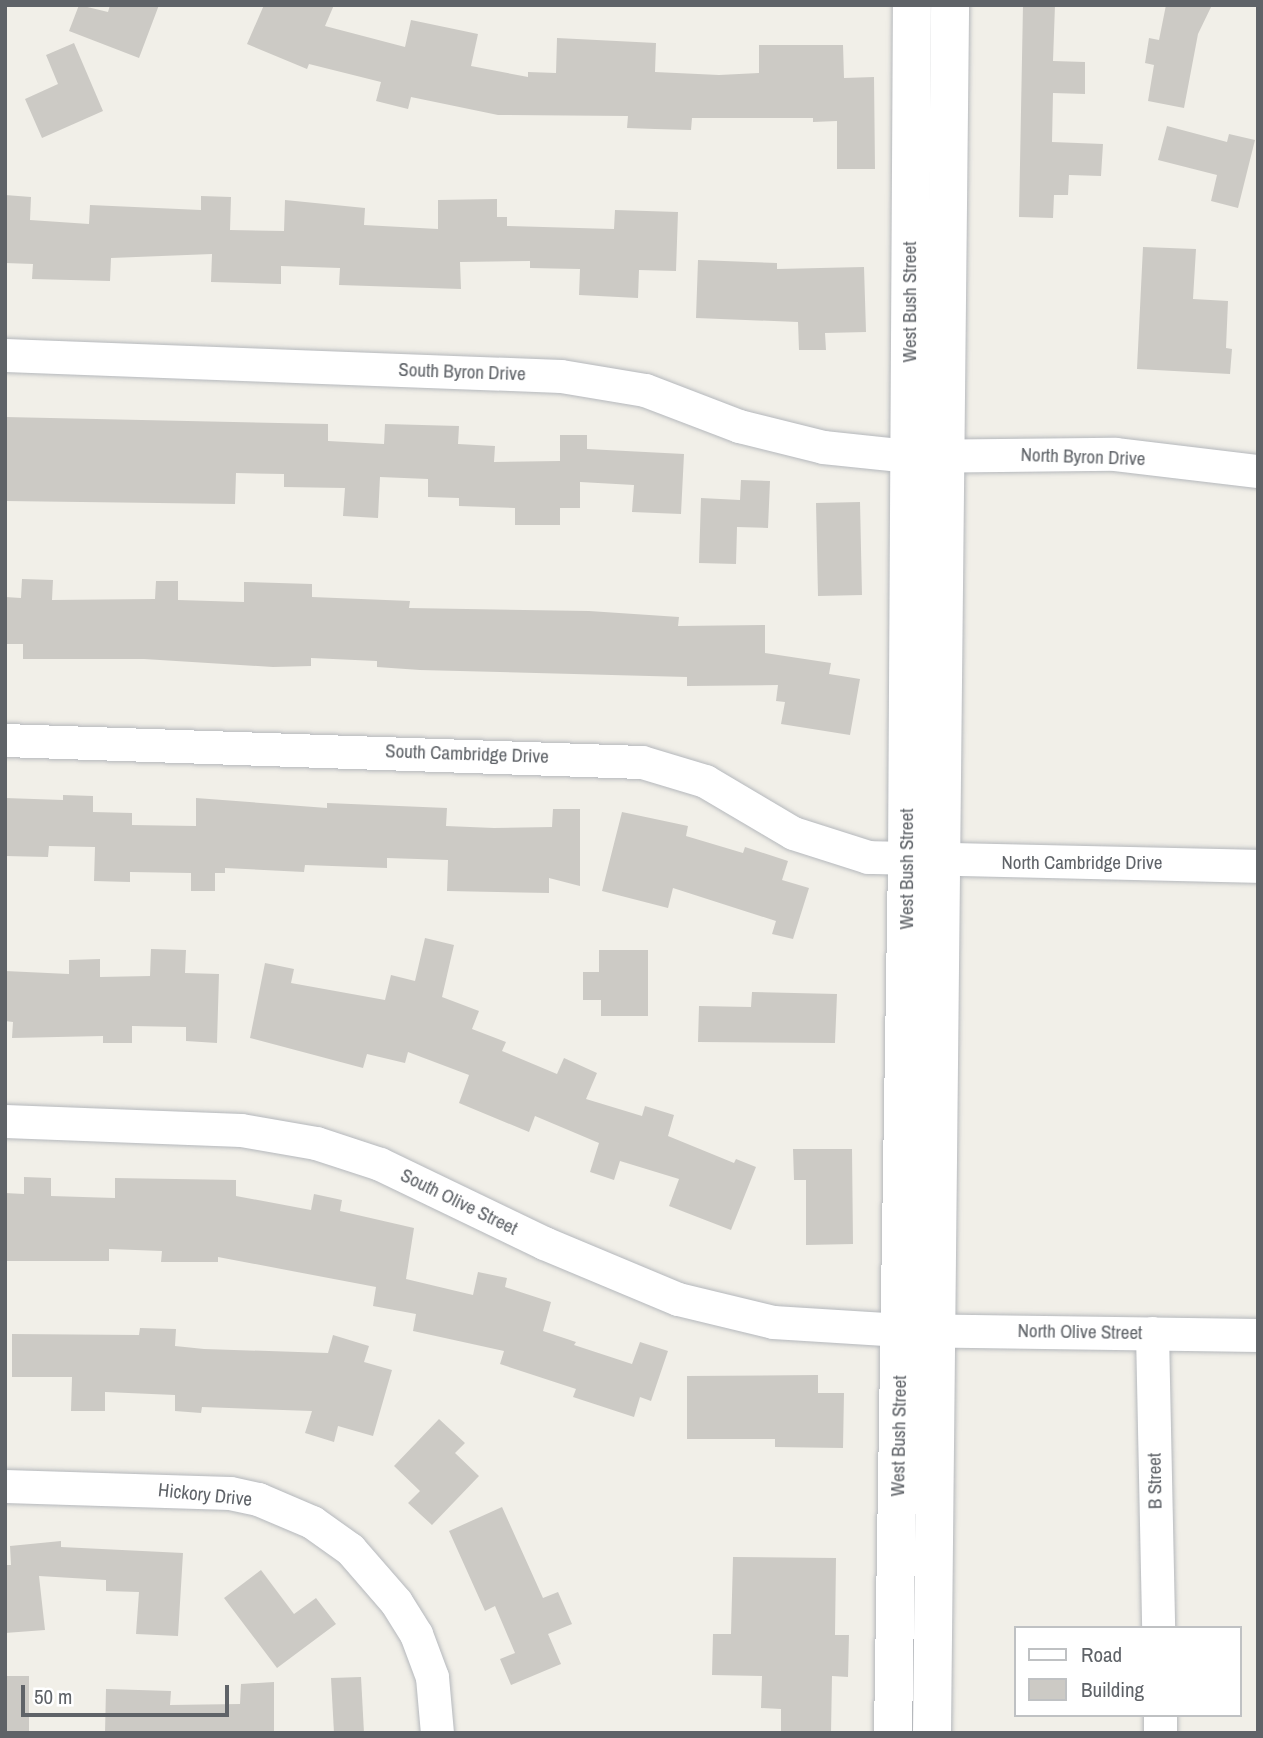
<!DOCTYPE html>
<style>
body{margin:0}
#map{position:relative;width:1263px;height:1738px;overflow:hidden;background:#f1efe8;font-family:"Archivo Narrow",sans-serif}
div>[style]{position:absolute}
[style*='--x']{left:calc(var(--x)*1px);top:calc(var(--y)*1px);width:calc(var(--w)*1px);rotate:calc(var(--a)*1deg)}
.building>*{inset:0;background:#cccac5}
.roads{filter:drop-shadow(0 0 2px #b5b8bc) drop-shadow(0 0 2px #b5b8bc)}
.street>*{height:33px;margin:-16.5px;padding:0 16.5px;transform-origin:16.5px;border-radius:16.5px;background:#fff}
.secondary>*{height:38px;margin:-19px;padding:0 19px;transform-origin:19px;border-radius:19px;background:#fff}
span{translate:-50% -50%;white-space:nowrap;text-align:center;line-height:1.15;-webkit-text-stroke:7px #fff;paint-order:stroke}
.street-label{font-size:19px;color:#5f6368}
.frame{position:absolute;inset:0;border:7px solid #5f6368;pointer-events:none}
.legend{position:absolute;left:1014px;top:1626px;width:228px;height:91px;box-sizing:border-box;background:#fff;border:2px solid #bfc1c3;margin:0;padding:9px 12px;list-style:none;font-size:21px;color:#5f6368}
.legend li{display:flex;align-items:center;gap:14px;height:35px}
.legend b{width:35px;border:2px solid #bfc1c3}
.scale{position:absolute;left:21px;top:1685px;width:208px;height:32px;box-sizing:border-box;border:4px solid #5f6368;border-top:0;padding-left:9px;font-size:21px;line-height:24px;white-space:nowrap;color:#5f6368;-webkit-text-stroke:5px #fff;paint-order:stroke}
</style>
<div id="map">
<div class="building">
<div style="clip-path:polygon(79px 5px,108px 12px,110px 5px,159px 5px,139px 58px,69px 31px)"></div>
<div style="clip-path:polygon(264px 5px,334px 5px,325px 26px,405px 47px,411px 20px,478px 34px,471px 66px,528px 77px,528px 72px,556px 73px,557px 38px,656px 43px,655px 72px,719px 75px,759px 73px,759px 45px,843px 45px,844px 78px,874px 77px,875px 169px,837px 169px,837px 121px,813px 122px,813px 118px,692px 118px,691px 130px,655px 129px,627px 128px,628px 116px,498px 115px,411px 97px,408px 109px,376px 101px,381px 82px,309px 64px,307px 69px,247px 44px)"></div>
<div style="clip-path:polygon(1023px 5px,1055px 5px,1053px 61px,1085px 62px,1085px 94px,1053px 93px,1052px 142px,1103px 144px,1101px 176px,1069px 175px,1068px 195px,1054px 195px,1053px 218px,1019px 217px)"></div>
<div style="clip-path:polygon(1166px 5px,1212px 5px,1198px 34px,1184px 108px,1148px 101px,1154px 65px,1145px 63px,1149px 38px,1159px 40px)"></div>
<div style="clip-path:polygon(74px 43px,103px 111px,42px 138px,25px 99px,58px 84px,46px 55px)"></div>
<div style="clip-path:polygon(1167px 126px,1227px 142px,1229px 134px,1255px 140px,1238px 208px,1211px 201px,1217px 175px,1158px 160px)"></div>
<div style="clip-path:polygon(5px 195px,31px 197px,30px 220px,89px 224px,90px 205px,201px 210px,201px 196px,231px 197px,230px 230px,284px 231px,285px 200px,365px 208px,364px 225px,438px 229px,438px 200px,497px 199px,497px 217px,507px 217px,507px 226px,614px 229px,615px 210px,678px 212px,676px 271px,639px 270px,638px 298px,579px 295px,580px 269px,530px 268px,530px 261px,460px 262px,461px 289px,339px 285px,340px 268px,281px 266px,281px 284px,211px 282px,212px 254px,111px 258px,110px 281px,32px 279px,33px 264px,5px 263px)"></div>
<div style="clip-path:polygon(1143px 247px,1196px 249px,1193px 299px,1228px 301px,1226px 348px,1232px 349px,1230px 374px,1137px 369px)"></div>
<div style="clip-path:polygon(698px 260px,777px 263px,777px 269px,864px 267px,866px 332px,825px 333px,826px 350px,799px 350px,798px 322px,696px 318px)"></div>
<div style="clip-path:polygon(5px 417px,328px 424px,328px 441px,384px 444px,385px 424px,459px 426px,458px 444px,495px 446px,494px 462px,560px 461px,560px 435px,587px 435px,587px 449px,684px 454px,681px 514px,632px 512px,634px 485px,580px 482px,580px 508px,560px 508px,560px 525px,515px 525px,515px 508px,459px 506px,459px 498px,428px 497px,428px 479px,380px 477px,378px 518px,343px 516px,345px 488px,284px 487px,284px 474px,236px 473px,235px 504px,5px 501px)"></div>
<div style="clip-path:polygon(741px 480px,770px 481px,768px 528px,737px 527px,736px 564px,699px 563px,701px 498px,740px 500px)"></div>
<div style="clip-path:polygon(860px 502px,862px 595px,818px 596px,816px 503px)"></div>
<div style="clip-path:polygon(22px 579px,53px 580px,52px 600px,155px 599px,156px 581px,178px 581px,178px 600px,244px 602px,244px 582px,312px 584px,312px 597px,410px 601px,409px 608px,589px 611px,679px 617px,678px 626px,765px 625px,765px 653px,831px 663px,829px 674px,860px 679px,850px 735px,781px 724px,785px 702px,776px 701px,778px 685px,687px 686px,687px 677px,420px 670px,377px 667px,377px 661px,311px 658px,311px 666px,273px 667px,144px 659px,23px 659px,23px 644px,5px 644px,5px 597px,21px 598px)"></div>
<div style="clip-path:polygon(63px 795px,93px 796px,93px 812px,132px 813px,132px 825px,196px 826px,196px 798px,327px 808px,327px 803px,447px 808px,446px 826px,494px 828px,552px 827px,553px 809px,580px 809px,580px 886px,549px 878px,549px 893px,447px 891px,448px 860px,387px 858px,387px 868px,305px 865px,304px 872px,225px 868px,225px 873px,215px 873px,215px 891px,191px 891px,191px 873px,130px 872px,130px 882px,94px 881px,95px 847px,49px 846px,48px 857px,5px 856px,5px 798px,63px 800px)"></div>
<div style="clip-path:polygon(622px 812px,688px 826px,686px 836px,743px 853px,745px 847px,788px 861px,782px 880px,809px 888px,793px 939px,772px 934px,776px 921px,673px 888px,668px 908px,602px 891px)"></div>
<div style="clip-path:polygon(425px 938px,454px 945px,442px 997px,479px 1011px,472px 1029px,506px 1042px,502px 1051px,557px 1074px,564px 1058px,597px 1073px,586px 1099px,642px 1116px,645px 1106px,674px 1115px,668px 1136px,734px 1163px,736px 1159px,756px 1167px,731px 1230px,669px 1206px,679px 1179px,620px 1161px,614px 1180px,590px 1172px,599px 1143px,535px 1116px,529px 1132px,459px 1103px,469px 1075px,408px 1052px,405px 1063px,367px 1054px,363px 1068px,250px 1038px,265px 963px,294px 969px,291px 983px,385px 1000px,391px 975px,415px 981px)"></div>
<div style="clip-path:polygon(151px 949px,186px 950px,185px 973px,219px 974px,217px 1043px,186px 1041px,186px 1027px,132px 1026px,132px 1043px,103px 1043px,103px 1036px,12px 1038px,13px 1022px,5px 1021px,5px 971px,69px 974px,69px 960px,100px 959px,100px 977px,150px 976px)"></div>
<div style="clip-path:polygon(599px 950px,648px 950px,648px 1016px,601px 1016px,601px 1000px,583px 1000px,583px 972px,599px 972px)"></div>
<div style="clip-path:polygon(752px 992px,837px 994px,835px 1043px,698px 1042px,699px 1006px,751px 1007px)"></div>
<div style="clip-path:polygon(793px 1149px,852px 1149px,853px 1244px,806px 1245px,806px 1180px,794px 1180px)"></div>
<div style="clip-path:polygon(24px 1177px,51px 1178px,51px 1196px,115px 1198px,115px 1178px,236px 1180px,236px 1196px,311px 1210px,314px 1194px,342px 1200px,340px 1211px,414px 1228px,406px 1279px,473px 1295px,478px 1272px,507px 1278px,505px 1287px,551px 1302px,543px 1331px,576px 1342px,574px 1345px,632px 1364px,640px 1342px,668px 1351px,651px 1401px,640px 1397px,634px 1417px,573px 1397px,576px 1389px,500px 1364px,504px 1351px,413px 1331px,416px 1314px,373px 1306px,376px 1287px,218px 1257px,218px 1262px,161px 1262px,162px 1251px,109px 1249px,109px 1261px,5px 1261px,5px 1193px,24px 1194px)"></div>
<div style="clip-path:polygon(140px 1328px,176px 1329px,175px 1346px,204px 1349px,328px 1353px,333px 1335px,369px 1346px,364px 1362px,392px 1370px,373px 1436px,338px 1426px,334px 1442px,305px 1433px,312px 1411px,202px 1407px,201px 1413px,175px 1411px,175px 1395px,105px 1392px,105px 1411px,71px 1411px,72px 1377px,12px 1377px,12px 1334px,139px 1335px)"></div>
<div style="clip-path:polygon(818px 1375px,818px 1393px,844px 1393px,843px 1448px,775px 1447px,775px 1439px,687px 1439px,687px 1376px)"></div>
<div style="clip-path:polygon(439px 1419px,465px 1443px,455px 1453px,479px 1476px,432px 1525px,408px 1503px,420px 1491px,394px 1466px)"></div>
<div style="clip-path:polygon(502px 1507px,543px 1598px,558px 1592px,572px 1624px,548px 1634px,561px 1664px,511px 1685px,500px 1659px,515px 1653px,495px 1606px,485px 1611px,449px 1531px)"></div>
<div style="clip-path:polygon(61px 1541px,61px 1547px,183px 1553px,178px 1636px,136px 1634px,139px 1592px,106px 1591px,106px 1580px,39px 1576px,45px 1630px,5px 1633px,5px 1565px,11px 1565px,10px 1546px)"></div>
<div style="clip-path:polygon(733px 1557px,836px 1558px,835px 1635px,849px 1635px,848px 1677px,832px 1676px,831px 1733px,781px 1733px,781px 1709px,761px 1708px,762px 1676px,712px 1675px,713px 1634px,731px 1634px)"></div>
<div style="clip-path:polygon(261px 1570px,294px 1614px,316px 1598px,336px 1624px,277px 1668px,224px 1598px)"></div>
<div style="clip-path:polygon(5px 1676px,29px 1676px,29px 1733px,5px 1733px)"></div>
<div style="clip-path:polygon(361px 1677px,364px 1733px,334px 1733px,331px 1678px)"></div>
<div style="clip-path:polygon(274px 1682px,274px 1733px,105px 1733px,106px 1689px,171px 1691px,170px 1705px,240px 1704px,241px 1684px)"></div>
</div>
<div class="roads">
<div class="street">
<div style="--x:5;--y:355;--w:556;--a:2.16"></div>
<div style="--x:561;--y:376;--w:85;--a:9.5"></div>
<div style="--x:645;--y:390;--w:101;--a:21"></div>
<div style="--x:739;--y:426;--w:87;--a:14"></div>
<div style="--x:823;--y:447;--w:85;--a:6"></div>
<div style="--x:908;--y:456;--w:207;--a:-0.6"></div>
<div style="--x:1115;--y:454;--w:144;--a:6.8"></div>
<div style="--x:5;--y:740;--w:637;--a:1.98"></div>
<div style="--x:642;--y:762;--w:66;--a:16.8"></div>
<div style="--x:705;--y:781;--w:102;--a:30.6"></div>
<div style="--x:793;--y:833;--w:79;--a:17.7"></div>
<div style="--x:868;--y:857;--w:390;--a:1.3"></div>
<div style="--x:5;--y:1121;--w:236;--a:2.2"></div>
<div style="--x:241;--y:1130;--w:76;--a:9.8"></div>
<div style="--x:316;--y:1143;--w:67;--a:18.2"></div>
<div style="--x:380;--y:1164;--w:182;--a:25.7"></div>
<div style="--x:544;--y:1243;--w:145;--a:22.7"></div>
<div style="--x:678;--y:1299;--w:98;--a:13.6"></div>
<div style="--x:773;--y:1322;--w:128;--a:3.6"></div>
<div style="--x:901;--y:1330;--w:357;--a:0.8"></div>
<div style="--x:1152;--y:1333;--w:295;--a:88.8"></div>
<div style="--x:5;--y:1486;--w:225;--a:1.8"></div>
<div style="--x:230;--y:1493;--w:29;--a:12"></div>
<div style="--x:258;--y:1499;--w:59;--a:23.1"></div>
<div style="--x:312;--y:1522;--w:47;--a:35.4"></div>
<div style="--x:350;--y:1549;--w:70;--a:49"></div>
<div style="--x:396;--y:1602;--w:38;--a:58"></div>
<div style="--x:416;--y:1634;--w:46;--a:69.6"></div>
<div style="--x:432;--y:1677;--w:56;--a:84.9"></div>
<div style="--x:1160;--y:1715;--w:18;--a:90"></div>
</div>
<div class="secondary">
<div style="--x:893;--y:1733;--w:872;--a:-89.08"></div>
<div style="--x:907;--y:861;--w:856;--a:-89.67"></div>
<div style="--x:932;--y:1733;--w:1728;--a:-89.4"></div>
</div>
</div>
<div class="street-label">
<span style="left:910px;top:302px;rotate:-90deg">West Bush Street</span>
<span style="left:462px;top:372px;rotate:2deg">South Byron Drive</span>
<span style="left:1083px;top:457px;rotate:2deg">North Byron Drive</span>
<span style="left:467px;top:754px;rotate:2deg">South Cambridge Drive</span>
<span style="left:1082px;top:863px">North Cambridge Drive</span>
<span style="left:907px;top:869px;rotate:-90deg">West Bush Street</span>
<span style="left:459px;top:1202px;rotate:26deg">South Olive Street</span>
<span style="left:1080px;top:1332px;rotate:1deg">North Olive Street</span>
<span style="left:899px;top:1436px;rotate:-89deg">West Bush Street</span>
<span style="left:1155px;top:1481px;rotate:-91deg">B Street</span>
<span style="left:205px;top:1495px;rotate:6deg">Hickory Drive</span>
</div>
<div class="frame"></div>
<ul class="legend">
<li><b style="height:9px;background:#fff"></b>Road</li>
<li><b style="height:19px;background:#cccac5"></b>Building</li>
</ul>
<div class="scale">50 m</div>
</div>
